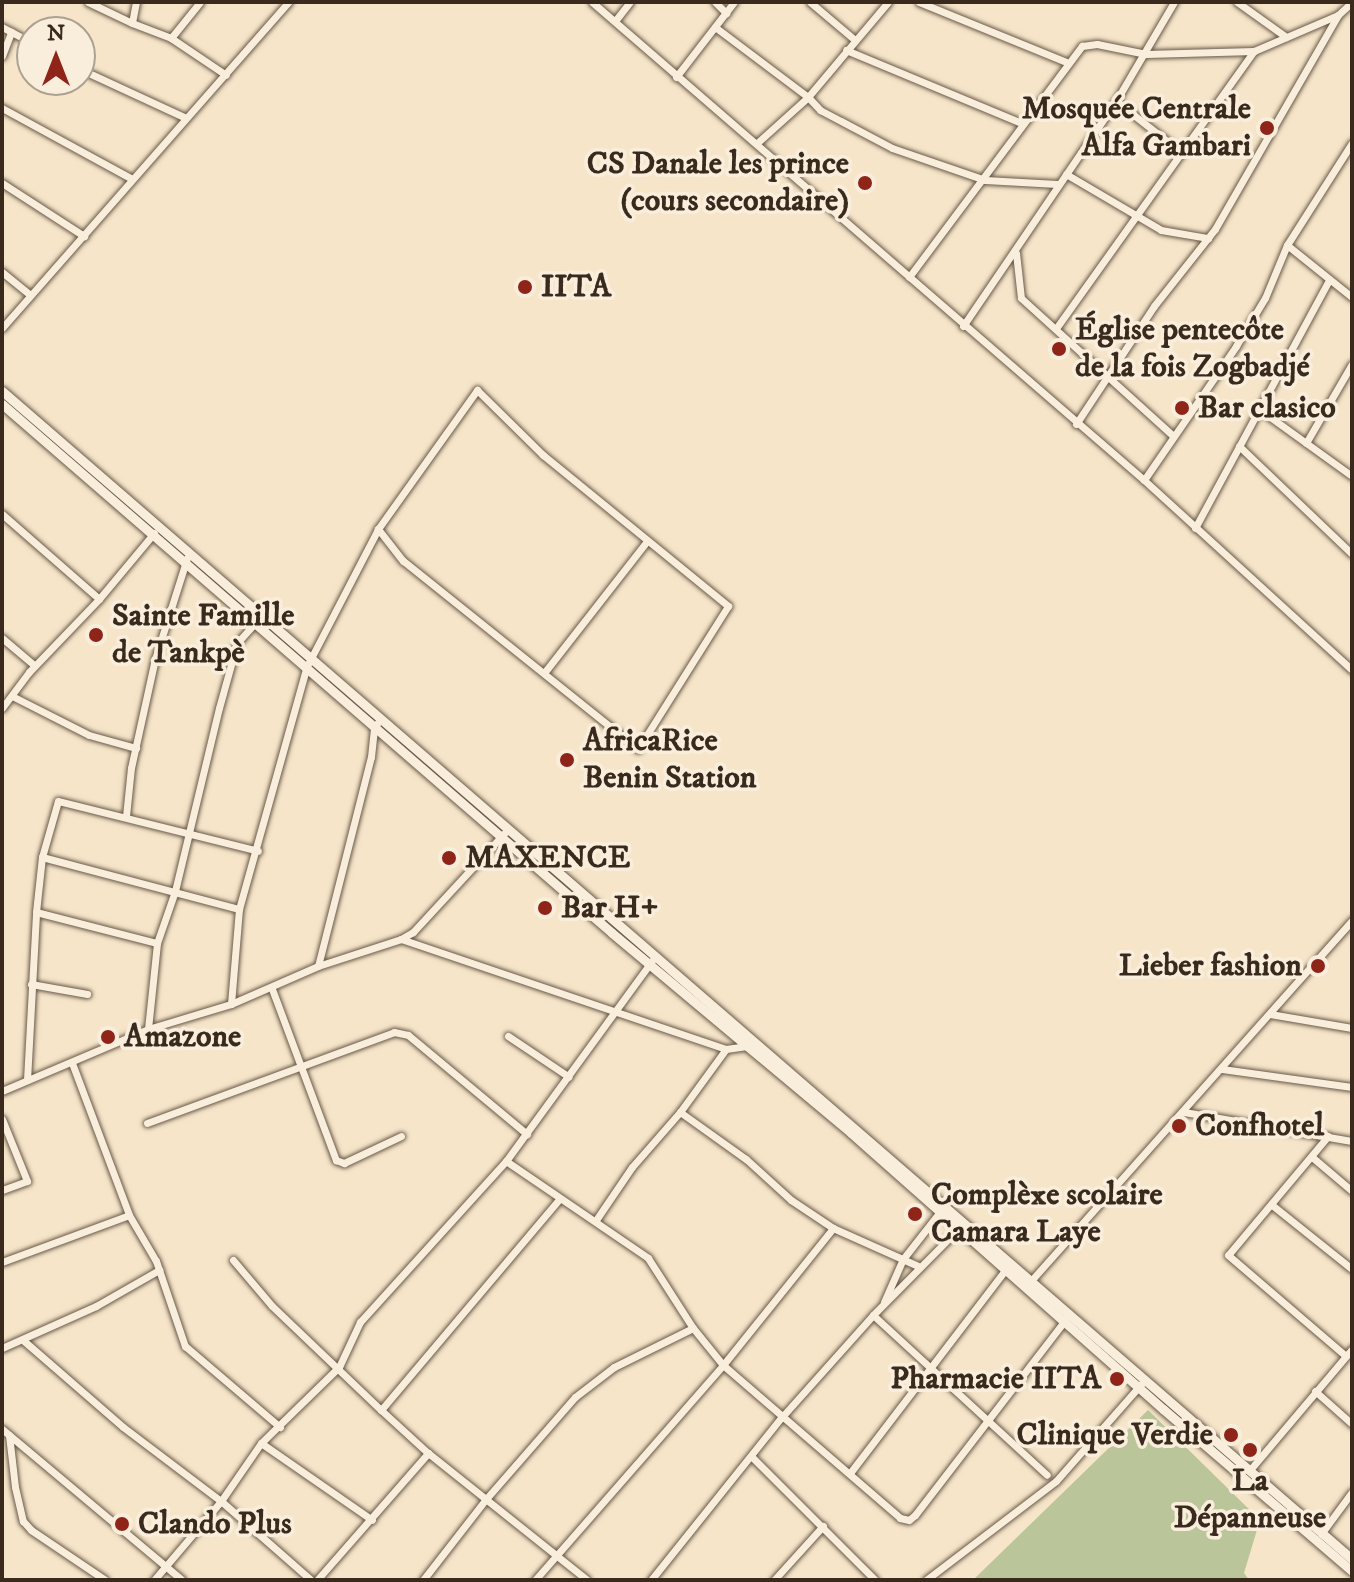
<!DOCTYPE html>
<meta charset="utf-8">
<style>
body{margin:0}
#map{position:relative;width:1354px;height:1582px;overflow:hidden;background:#f6e5c9;font-family:"IM FELL DW Pica",serif}
div>[style]{position:absolute}
[style*='--x']{left:calc(var(--x)*1px);top:calc(var(--y)*1px);width:calc(var(--w)*1px);rotate:calc(var(--a)*1deg)}
.green>*{inset:0;background:#bac599}
.roads{filter:drop-shadow(0 0 2px #685948) drop-shadow(0 0 2px #685948)}
.minor>*{height:7px;margin:-3.5px;padding:0 3.5px;transform-origin:3.5px;border-radius:3.5px;background:#f9eedc}
.secondary>*{height:9px;margin:-4.5px;padding:0 4.5px;transform-origin:4.5px;border-radius:4.5px;background:#f9eedc}
.dots>*{width:22px;height:22px;translate:-50% -50%;box-sizing:border-box;border:4px solid #f9eedc;border-radius:50%}
span{translate:-50% -50%;white-space:nowrap;text-align:center;line-height:1.15;-webkit-text-stroke:7px #f9eedc;paint-order:stroke}
.poi-label{font-size:32px;color:#392a1d;font-weight:700}
.right{translate:-100% -50%;text-align:right}
.left{translate:0 -50%;text-align:left}
.frame{position:absolute;inset:0;border:4px solid #392a1d;pointer-events:none}
.north{position:absolute;left:16px;top:16px;width:80px;height:80px;box-sizing:border-box;background:#f9eedc;border:2px solid #aca090;border-radius:50%;rotate:0deg;font-size:22px;font-weight:700;line-height:32px;text-align:center;color:#392a1d}
.north::after{content:'';display:block;margin:auto;width:28px;height:36px;background:#8f2418;clip-path:polygon(50% 0,100% 100%,50% 72%,0 100%)}
</style>
<div id="map">
<div class="green">
<div style="clip-path:polygon(1148px 1410px,1260px 1520px,1244px 1573px,1249px 1580px,973px 1580px)"></div>
</div>
<div class="roads">
<div class="minor">
<div style="--x:88;--y:2;--w:49;--a:25.5"></div>
<div style="--x:136;--y:2;--w:21;--a:101"></div>
<div style="--x:132;--y:23;--w:42;--a:21"></div>
<div style="--x:171;--y:38;--w:66;--a:33.9"></div>
<div style="--x:592;--y:2;--w:730;--a:40.89"></div>
<div style="--x:1144;--y:480;--w:282;--a:42.4"></div>
<div style="--x:715;--y:2;--w:16;--a:45"></div>
<div style="--x:810;--y:2;--w:59;--a:40.2"></div>
<div style="--x:919;--y:2;--w:159;--a:22.2"></div>
<div style="--x:1237;--y:2;--w:60;--a:35.5"></div>
<div style="--x:615;--y:21;--w:24;--a:-52"></div>
<div style="--x:2;--y:27;--w:34;--a:28"></div>
<div style="--x:715;--y:27;--w:116;--a:37"></div>
<div style="--x:808;--y:97;--w:18;--a:47"></div>
<div style="--x:820;--y:110;--w:81;--a:27.8"></div>
<div style="--x:892;--y:148;--w:98;--a:19"></div>
<div style="--x:985;--y:180;--w:72;--a:3.2"></div>
<div style="--x:171;--y:38;--w:46;--a:-51.1"></div>
<div style="--x:846;--y:50;--w:190;--a:22.6"></div>
<div style="--x:2;--y:56;--w:26;--a:-69"></div>
<div style="--x:80;--y:69;--w:115;--a:24.8"></div>
<div style="--x:676;--y:77;--w:95;--a:-52.3"></div>
<div style="--x:1116;--y:101;--w:84;--a:38.2"></div>
<div style="--x:2;--y:108;--w:148;--a:28.6"></div>
<div style="--x:757;--y:143;--w:69;--a:-42"></div>
<div style="--x:808;--y:97;--w:124;--a:-49.9"></div>
<div style="--x:1066;--y:174;--w:110;--a:30.5"></div>
<div style="--x:1161;--y:230;--w:48;--a:9.7"></div>
<div style="--x:2;--y:183;--w:98;--a:32.9"></div>
<div style="--x:1287;--y:245;--w:83;--a:38.7"></div>
<div style="--x:1016;--y:253;--w:45;--a:83.7"></div>
<div style="--x:1021;--y:298;--w:205;--a:42.2"></div>
<div style="--x:2;--y:272;--w:36;--a:39"></div>
<div style="--x:909;--y:277;--w:289;--a:-53.2"></div>
<div style="--x:1082;--y:46;--w:15;--a:-8"></div>
<div style="--x:1097;--y:44;--w:50;--a:11.5"></div>
<div style="--x:1146;--y:54;--w:108;--a:-1.6"></div>
<div style="--x:1254;--y:51;--w:91;--a:-23.2"></div>
<div style="--x:1338;--y:15;--w:18;--a:-43"></div>
<div style="--x:963;--y:326;--w:272;--a:-55.8"></div>
<div style="--x:1116;--y:101;--w:115;--a:-59.6"></div>
<div style="--x:1057;--y:327;--w:339;--a:-54.5"></div>
<div style="--x:2;--y:328;--w:434;--a:-48.7"></div>
<div style="--x:1259;--y:409;--w:115;--a:35.8"></div>
<div style="--x:1076;--y:424;--w:141;--a:-56.5"></div>
<div style="--x:1154;--y:306;--w:98;--a:-51.6"></div>
<div style="--x:1215;--y:229;--w:247;--a:-60.1"></div>
<div style="--x:1306;--y:443;--w:91;--a:-59.8"></div>
<div style="--x:1239;--y:446;--w:156;--a:43.7"></div>
<div style="--x:1144;--y:480;--w:163;--a:-55.5"></div>
<div style="--x:1236;--y:346;--w:56;--a:-58.9"></div>
<div style="--x:1265;--y:298;--w:57;--a:-67.5"></div>
<div style="--x:1287;--y:245;--w:121;--a:-57.5"></div>
<div style="--x:2;--y:514;--w:129;--a:41.2"></div>
<div style="--x:1195;--y:528;--w:282;--a:-61.6"></div>
<div style="--x:2;--y:638;--w:42;--a:40.2"></div>
<div style="--x:544;--y:673;--w:167;--a:-52"></div>
<div style="--x:12;--y:696;--w:86;--a:26.9"></div>
<div style="--x:89;--y:735;--w:49;--a:15.5"></div>
<div style="--x:2;--y:708;--w:45;--a:-53.1"></div>
<div style="--x:29;--y:672;--w:101;--a:-46.2"></div>
<div style="--x:99;--y:599;--w:86;--a:-50.2"></div>
<div style="--x:126;--y:816;--w:48;--a:-84.1"></div>
<div style="--x:131;--y:768;--w:112;--a:-77.6"></div>
<div style="--x:155;--y:659;--w:106;--a:-72.4"></div>
<div style="--x:42;--y:857;--w:204;--a:14.8"></div>
<div style="--x:36;--y:912;--w:125;--a:14.4"></div>
<div style="--x:401;--y:939;--w:343;--a:18.7"></div>
<div style="--x:318;--y:966;--w:216;--a:-75.8"></div>
<div style="--x:371;--y:757;--w:30;--a:-84"></div>
<div style="--x:374;--y:727;--w:9;--a:-49"></div>
<div style="--x:31;--y:984;--w:57;--a:10.1"></div>
<div style="--x:272;--y:989;--w:183;--a:69.5"></div>
<div style="--x:336;--y:1160;--w:9;--a:21"></div>
<div style="--x:344;--y:1163;--w:63;--a:-25.3"></div>
<div style="--x:231;--y:1004;--w:95;--a:-85.2"></div>
<div style="--x:239;--y:909;--w:252;--a:-74.4"></div>
<div style="--x:307;--y:666;--w:154;--a:-62.6"></div>
<div style="--x:378;--y:529;--w:171;--a:-54.5"></div>
<div style="--x:477;--y:390;--w:93;--a:44.6"></div>
<div style="--x:543;--y:455;--w:239;--a:39.2"></div>
<div style="--x:728;--y:606;--w:169;--a:122.2"></div>
<div style="--x:638;--y:749;--w:301;--a:-141.3"></div>
<div style="--x:403;--y:561;--w:41;--a:-128"></div>
<div style="--x:1270;--y:1014;--w:83;--a:9.7"></div>
<div style="--x:148;--y:1029;--w:86;--a:-84"></div>
<div style="--x:157;--y:943;--w:55;--a:-70.9"></div>
<div style="--x:175;--y:891;--w:188;--a:-76.5"></div>
<div style="--x:219;--y:708;--w:67;--a:-74.5"></div>
<div style="--x:237;--y:643;--w:28;--a:-48"></div>
<div style="--x:508;--y:1036;--w:73;--a:33.9"></div>
<div style="--x:72;--y:1063;--w:162;--a:69.4"></div>
<div style="--x:129;--y:1215;--w:53;--a:59.6"></div>
<div style="--x:156;--y:1261;--w:90;--a:71.2"></div>
<div style="--x:185;--y:1346;--w:125;--a:40.5"></div>
<div style="--x:1222;--y:1069;--w:131;--a:7.9"></div>
<div style="--x:27;--y:1080;--w:168;--a:-86.9"></div>
<div style="--x:36;--y:912;--w:55;--a:-83.8"></div>
<div style="--x:42;--y:857;--w:58;--a:-74.1"></div>
<div style="--x:58;--y:801;--w:206;--a:14"></div>
<div style="--x:2;--y:1091;--w:159;--a:-23"></div>
<div style="--x:148;--y:1029;--w:87;--a:-16.8"></div>
<div style="--x:231;--y:1004;--w:95;--a:-23.6"></div>
<div style="--x:318;--y:966;--w:87;--a:-18"></div>
<div style="--x:401;--y:939;--w:14;--a:-30"></div>
<div style="--x:413;--y:932;--w:140;--a:-47.3"></div>
<div style="--x:680;--y:1112;--w:81;--a:35.5"></div>
<div style="--x:746;--y:1159;--w:61;--a:42.3"></div>
<div style="--x:791;--y:1200;--w:50;--a:33.7"></div>
<div style="--x:833;--y:1228;--w:95;--a:24.1"></div>
<div style="--x:1184;--y:1112;--w:170;--a:9.8"></div>
<div style="--x:2;--y:1119;--w:67;--a:68"></div>
<div style="--x:27;--y:1181;--w:27;--a:160"></div>
<div style="--x:147;--y:1123;--w:263;--a:-20.2"></div>
<div style="--x:394;--y:1032;--w:14;--a:12"></div>
<div style="--x:408;--y:1035;--w:155;--a:39.8"></div>
<div style="--x:1328;--y:1136;--w:155;--a:130"></div>
<div style="--x:1228;--y:1255;--w:155;--a:40.6"></div>
<div style="--x:1312;--y:1157;--w:52;--a:40.4"></div>
<div style="--x:506;--y:1161;--w:172;--a:34.3"></div>
<div style="--x:648;--y:1258;--w:83;--a:57.3"></div>
<div style="--x:693;--y:1328;--w:48;--a:51"></div>
<div style="--x:723;--y:1365;--w:234;--a:40.8"></div>
<div style="--x:900;--y:1518;--w:9;--a:13"></div>
<div style="--x:909;--y:1520;--w:8;--a:-40"></div>
<div style="--x:915;--y:1515;--w:246;--a:-52.4"></div>
<div style="--x:1272;--y:1205;--w:102;--a:38.7"></div>
<div style="--x:596;--y:1220;--w:64;--a:-55.8"></div>
<div style="--x:632;--y:1167;--w:73;--a:-48.9"></div>
<div style="--x:680;--y:1112;--w:78;--a:-53.9"></div>
<div style="--x:726;--y:1049;--w:21;--a:-8"></div>
<div style="--x:233;--y:1260;--w:60;--a:49.7"></div>
<div style="--x:272;--y:1306;--w:151;--a:43.7"></div>
<div style="--x:381;--y:1410;--w:64;--a:42.5"></div>
<div style="--x:428;--y:1453;--w:203;--a:38.6"></div>
<div style="--x:2;--y:1262;--w:135;--a:-20.3"></div>
<div style="--x:1029;--y:1283;--w:486;--a:-48.3"></div>
<div style="--x:884;--y:1302;--w:47;--a:-66.2"></div>
<div style="--x:903;--y:1259;--w:58;--a:-52"></div>
<div style="--x:873;--y:1315;--w:236;--a:42.6"></div>
<div style="--x:24;--y:1341;--w:131;--a:41"></div>
<div style="--x:123;--y:1427;--w:123;--a:37.1"></div>
<div style="--x:221;--y:1501;--w:120;--a:41.3"></div>
<div style="--x:2;--y:1348;--w:103;--a:-24.1"></div>
<div style="--x:96;--y:1306;--w:73;--a:-29.7"></div>
<div style="--x:1315;--y:1391;--w:50;--a:41.7"></div>
<div style="--x:381;--y:1410;--w:276;--a:-49.8"></div>
<div style="--x:2;--y:1429;--w:235;--a:40"></div>
<div style="--x:9;--y:1435;--w:52;--a:83.4"></div>
<div style="--x:15;--y:1487;--w:35;--a:77"></div>
<div style="--x:23;--y:1521;--w:12;--a:48"></div>
<div style="--x:31;--y:1530;--w:89;--a:34"></div>
<div style="--x:261;--y:1443;--w:135;--a:34.7"></div>
<div style="--x:752;--y:1457;--w:174;--a:45"></div>
<div style="--x:1249;--y:1471;--w:160;--a:-49.8"></div>
<div style="--x:850;--y:1473;--w:257;--a:-52.6"></div>
<div style="--x:1321;--y:1534;--w:52;--a:-53.6"></div>
<div style="--x:154;--y:1580;--w:104;--a:-49.7"></div>
<div style="--x:221;--y:1501;--w:70;--a:-55.4"></div>
<div style="--x:261;--y:1443;--w:109;--a:-44.3"></div>
<div style="--x:339;--y:1367;--w:50;--a:-65"></div>
<div style="--x:360;--y:1322;--w:217;--a:-47.8"></div>
<div style="--x:506;--y:1161;--w:248;--a:-53.9"></div>
<div style="--x:317;--y:1580;--w:169;--a:-48.8"></div>
<div style="--x:423;--y:1580;--w:103;--a:-52.1"></div>
<div style="--x:486;--y:1499;--w:135;--a:-48.9"></div>
<div style="--x:575;--y:1397;--w:49;--a:-37.6"></div>
<div style="--x:614;--y:1367;--w:88;--a:-26.3"></div>
<div style="--x:535;--y:1580;--w:286;--a:-48.8"></div>
<div style="--x:723;--y:1365;--w:176;--a:-51.2"></div>
<div style="--x:651;--y:1580;--w:208;--a:-51.3"></div>
<div style="--x:781;--y:1418;--w:138;--a:-48.2"></div>
<div style="--x:873;--y:1315;--w:124;--a:-45.3"></div>
<div style="--x:774;--y:1580;--w:73;--a:-47.8"></div>
<div style="--x:926;--y:1580;--w:163;--a:-37.3"></div>
<div style="--x:1056;--y:1481;--w:133;--a:-48.7"></div>
</div>
<div class="secondary">
<div style="--x:2;--y:391;--w:1785;--a:40.87"></div>
<div style="--x:2;--y:404;--w:807;--a:40.93"></div>
<div style="--x:612;--y:933;--w:312;--a:39.9"></div>
<div style="--x:851;--y:1133;--w:417;--a:41.5"></div>
<div style="--x:1163;--y:1409;--w:249;--a:40.6"></div>
</div>
</div>
<div class="dots">
<div style="left:1267px;top:128px;background:#8f2418"></div>
<div style="left:865px;top:183px;background:#8f2418"></div>
<div style="left:525px;top:287px;background:#8f2418"></div>
<div style="left:1059px;top:349px;background:#8f2418"></div>
<div style="left:1182px;top:408px;background:#8f2418"></div>
<div style="left:96px;top:635px;background:#8f2418"></div>
<div style="left:567px;top:760px;background:#8f2418"></div>
<div style="left:449px;top:858px;background:#8f2418"></div>
<div style="left:545px;top:908px;background:#8f2418"></div>
<div style="left:1318px;top:966px;background:#8f2418"></div>
<div style="left:108px;top:1037px;background:#8f2418"></div>
<div style="left:1179px;top:1126px;background:#8f2418"></div>
<div style="left:915px;top:1214px;background:#8f2418"></div>
<div style="left:1117px;top:1379px;background:#8f2418"></div>
<div style="left:1231px;top:1435px;background:#8f2418"></div>
<div style="left:1250px;top:1450px;background:#8f2418"></div>
<div style="left:122px;top:1524px;background:#8f2418"></div>
</div>
<div class="poi-label">
<span class="right" style="left:1251px;top:128px">Mosquée Centrale<br>Alfa Gambari</span>
<span class="right" style="left:849px;top:183px">CS Danale les prince<br>(cours secondaire)</span>
<span class="left" style="left:541px;top:287px">IITA</span>
<span class="left" style="left:1075px;top:349px">Église pentecôte<br>de la fois Zogbadjé</span>
<span class="left" style="left:1198px;top:408px">Bar clasico</span>
<span class="left" style="left:112px;top:635px">Sainte Famille<br>de Tankpè</span>
<span class="left" style="left:583px;top:760px">AfricaRice<br>Benin Station</span>
<span class="left" style="left:465px;top:858px">MAXENCE</span>
<span class="left" style="left:561px;top:908px">Bar H+</span>
<span class="right" style="left:1302px;top:966px">Lieber fashion</span>
<span class="left" style="left:124px;top:1037px">Amazone</span>
<span class="left" style="left:1195px;top:1126px">Confhotel</span>
<span class="left" style="left:931px;top:1214px">Complèxe scolaire<br>Camara Laye</span>
<span class="right" style="left:1101px;top:1379px">Pharmacie IITA</span>
<span class="right" style="left:1213px;top:1435px">Clinique Verdie</span>
<span style="left:1250px;top:1500px">La<br>Dépanneuse</span>
<span class="left" style="left:138px;top:1524px">Clando Plus</span>
</div>
<div class="frame"></div>
<div class="north">N</div>
</div>
